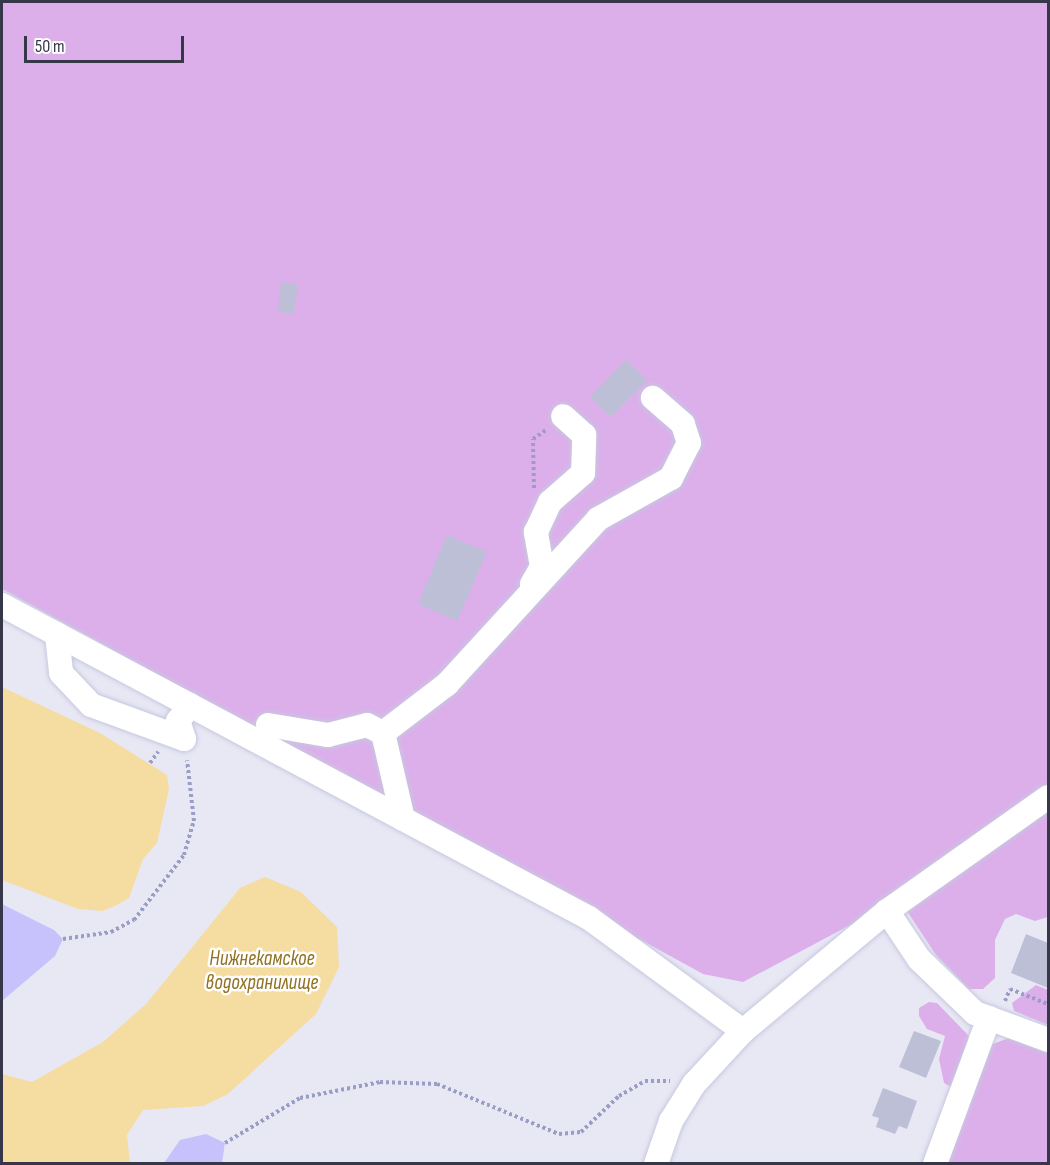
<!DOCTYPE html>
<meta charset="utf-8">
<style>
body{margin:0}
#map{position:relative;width:1050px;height:1165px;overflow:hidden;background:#e8e8f5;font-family:"Sofia Sans Condensed",sans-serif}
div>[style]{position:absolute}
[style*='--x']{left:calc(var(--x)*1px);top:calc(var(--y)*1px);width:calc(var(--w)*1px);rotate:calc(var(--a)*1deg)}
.green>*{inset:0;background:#dcafeb}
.sand>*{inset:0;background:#c7c2fb}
.water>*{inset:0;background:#f5dca1}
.building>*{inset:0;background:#bdbfd7}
.path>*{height:4px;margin-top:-2px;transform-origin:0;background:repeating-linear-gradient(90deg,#9a9dc4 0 3px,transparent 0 6px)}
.roads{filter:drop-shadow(0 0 2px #c7c8df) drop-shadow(0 0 2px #c7c8df)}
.minor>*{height:24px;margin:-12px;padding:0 12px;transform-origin:12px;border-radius:12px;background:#fff}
span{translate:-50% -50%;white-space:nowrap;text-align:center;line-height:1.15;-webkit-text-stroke:5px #fff;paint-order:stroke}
.water-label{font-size:21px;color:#917222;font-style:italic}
.frame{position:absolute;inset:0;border:3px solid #363849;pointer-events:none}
.scale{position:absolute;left:24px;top:36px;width:160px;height:27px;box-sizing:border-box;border:3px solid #363849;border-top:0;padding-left:8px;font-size:18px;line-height:21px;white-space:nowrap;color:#363849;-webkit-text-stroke:4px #fff;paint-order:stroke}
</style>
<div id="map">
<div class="green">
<div style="clip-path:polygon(2px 2px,1048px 2px,1048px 917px,1035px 921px,1016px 914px,1005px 919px,995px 940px,995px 978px,983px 989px,969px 989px,936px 955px,899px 899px,743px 982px,703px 974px,2px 589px)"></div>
<div style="clip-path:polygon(1036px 985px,1048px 990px,1048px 1025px,1014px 1011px,1012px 1003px)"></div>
<div style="clip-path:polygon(929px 1002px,937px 1003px,968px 1035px,970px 1048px,953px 1088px,944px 1083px,939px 1059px,945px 1036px,927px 1029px,919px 1016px,919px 1008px)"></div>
<div style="clip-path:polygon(1009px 1038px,1048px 1053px,1048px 1163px,941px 1164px,990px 1045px)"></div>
</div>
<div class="sand">
<div style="clip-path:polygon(2px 904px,54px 930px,63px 939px,55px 956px,2px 1001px)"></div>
<div style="clip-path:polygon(206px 1134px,225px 1143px,222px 1163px,164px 1163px,180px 1140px)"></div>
</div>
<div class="water">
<div style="clip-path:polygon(2px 687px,100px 733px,167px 775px,169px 789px,157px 843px,143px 859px,129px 898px,117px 905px,103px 911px,78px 909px,2px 880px)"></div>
<div style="clip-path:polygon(265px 877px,301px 892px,337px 927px,339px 967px,316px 1014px,228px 1094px,203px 1106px,143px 1110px,127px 1135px,130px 1163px,2px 1163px,2px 1074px,32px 1082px,103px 1042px,147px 1003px,240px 888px)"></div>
</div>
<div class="building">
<div style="clip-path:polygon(281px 282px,298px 284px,294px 314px,278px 312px)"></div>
<div style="clip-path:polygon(626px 360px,647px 380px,611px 417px,590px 397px)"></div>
<div style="clip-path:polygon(447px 535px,487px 552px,457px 621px,418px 604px)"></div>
<div style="clip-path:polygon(1026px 934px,1048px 943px,1048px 988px,1011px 973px)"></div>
<div style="clip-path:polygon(914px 1031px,941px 1041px,926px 1078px,899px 1067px)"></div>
<div style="clip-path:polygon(883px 1088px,917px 1101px,907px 1129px,899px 1126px,895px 1134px,876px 1127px,879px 1118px,872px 1116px)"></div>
</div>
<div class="path">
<div style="--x:534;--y:488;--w:49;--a:-91.2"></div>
<div style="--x:533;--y:439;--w:16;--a:-35"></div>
<div style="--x:150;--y:763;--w:14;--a:-54"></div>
<div style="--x:63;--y:939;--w:49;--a:-8.3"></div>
<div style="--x:111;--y:932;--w:26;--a:-28"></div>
<div style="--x:134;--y:920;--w:82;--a:-52.4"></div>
<div style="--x:184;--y:855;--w:35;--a:-74"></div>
<div style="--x:194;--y:821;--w:61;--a:-96.5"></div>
<div style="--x:1005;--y:1001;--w:13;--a:-67"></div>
<div style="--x:1010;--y:989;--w:41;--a:21.5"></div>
<div style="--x:225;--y:1143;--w:87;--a:-31"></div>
<div style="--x:300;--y:1098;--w:82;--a:-11.3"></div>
<div style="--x:380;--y:1082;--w:57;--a:2"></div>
<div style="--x:437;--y:1084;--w:132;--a:22.3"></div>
<div style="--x:559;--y:1134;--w:22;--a:-5"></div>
<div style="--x:581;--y:1132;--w:52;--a:-43.5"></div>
<div style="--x:619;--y:1096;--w:30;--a:-30"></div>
<div style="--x:645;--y:1081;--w:25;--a:0"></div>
</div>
<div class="roads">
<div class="minor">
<div style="--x:532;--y:584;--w:20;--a:-60"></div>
<div style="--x:542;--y:567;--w:36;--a:-100"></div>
<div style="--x:536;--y:532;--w:33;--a:-65"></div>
<div style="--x:550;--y:502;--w:44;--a:-41.3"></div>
<div style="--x:583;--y:473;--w:38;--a:-88"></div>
<div style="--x:584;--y:435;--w:28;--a:-138"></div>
<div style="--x:2;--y:605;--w:665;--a:28.07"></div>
<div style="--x:589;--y:918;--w:191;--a:36.3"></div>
<div style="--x:57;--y:634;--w:39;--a:84"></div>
<div style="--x:61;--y:673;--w:44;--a:46.8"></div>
<div style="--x:91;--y:705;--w:99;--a:20.1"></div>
<div style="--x:184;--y:739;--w:19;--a:-108"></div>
<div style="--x:178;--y:721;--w:20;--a:-53"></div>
<div style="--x:268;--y:725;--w:61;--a:9.5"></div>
<div style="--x:328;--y:735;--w:40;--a:-14.4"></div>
<div style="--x:367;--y:725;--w:18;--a:27"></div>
<div style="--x:403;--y:819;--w:88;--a:-103.1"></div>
<div style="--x:383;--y:733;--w:81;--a:-37.4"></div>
<div style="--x:447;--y:684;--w:224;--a:-47.5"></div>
<div style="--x:598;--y:519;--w:84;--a:-29.3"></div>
<div style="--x:671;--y:478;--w:39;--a:-63"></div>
<div style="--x:689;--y:443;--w:20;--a:-108"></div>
<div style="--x:683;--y:424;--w:40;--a:-139"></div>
<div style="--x:887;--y:911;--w:58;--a:56.3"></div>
<div style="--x:919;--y:959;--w:78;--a:44"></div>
<div style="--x:975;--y:1013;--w:78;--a:20.3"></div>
<div style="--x:656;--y:1164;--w:46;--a:-70.8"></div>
<div style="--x:671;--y:1121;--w:44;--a:-58.1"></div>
<div style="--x:694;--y:1084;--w:72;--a:-47.2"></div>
<div style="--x:743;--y:1031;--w:187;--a:-39.8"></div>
<div style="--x:887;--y:911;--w:197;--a:-35.3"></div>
<div style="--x:935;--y:1164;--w:156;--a:-69.7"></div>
</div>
</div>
<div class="water-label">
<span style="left:262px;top:971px">Нижнекамское<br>водохранилище</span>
</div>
<div class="frame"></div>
<div class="scale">50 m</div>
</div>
